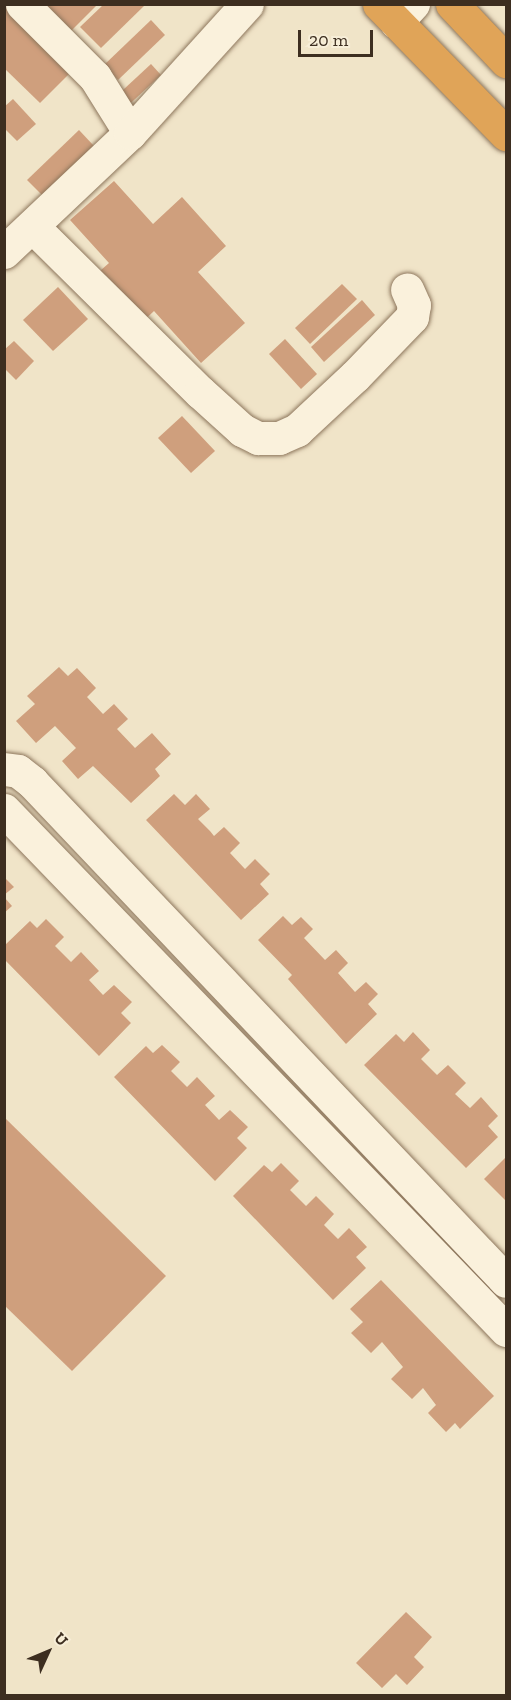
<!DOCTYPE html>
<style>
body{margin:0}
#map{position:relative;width:511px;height:1700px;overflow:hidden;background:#f0e4c8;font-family:"Zilla Slab",serif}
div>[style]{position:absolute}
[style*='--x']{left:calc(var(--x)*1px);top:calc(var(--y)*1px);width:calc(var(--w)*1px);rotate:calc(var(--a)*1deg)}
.building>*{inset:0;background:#cf9f7d}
.roads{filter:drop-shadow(0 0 2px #8d765c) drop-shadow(0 0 2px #8d765c)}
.minor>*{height:33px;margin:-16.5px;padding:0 16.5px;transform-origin:16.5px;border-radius:16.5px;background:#faf1dc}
.highway>*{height:33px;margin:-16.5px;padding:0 16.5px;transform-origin:16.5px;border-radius:16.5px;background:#e0a458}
span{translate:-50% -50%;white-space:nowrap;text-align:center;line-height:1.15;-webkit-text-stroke:5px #f7eed8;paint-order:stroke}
.frame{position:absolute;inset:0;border:6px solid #3d2e20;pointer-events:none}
.north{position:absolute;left:18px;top:1622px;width:60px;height:60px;-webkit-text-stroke:4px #f7eed8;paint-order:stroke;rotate:46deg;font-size:16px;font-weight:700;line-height:24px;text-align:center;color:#3d2e20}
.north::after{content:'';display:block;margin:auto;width:21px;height:27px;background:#3d2e20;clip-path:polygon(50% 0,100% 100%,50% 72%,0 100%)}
.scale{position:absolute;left:298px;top:30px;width:75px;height:27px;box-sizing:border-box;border:3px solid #3d2e20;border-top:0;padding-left:8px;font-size:18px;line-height:21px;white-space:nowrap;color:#3d2e20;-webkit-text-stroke:4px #f7eed8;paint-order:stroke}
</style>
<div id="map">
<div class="building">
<div style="clip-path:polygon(4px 4px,11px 4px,75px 68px,40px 103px,4px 68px)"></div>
<div style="clip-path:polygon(40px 4px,98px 4px,69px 33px)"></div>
<div style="clip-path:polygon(103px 5px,145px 5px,101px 48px,80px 27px)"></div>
<div style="clip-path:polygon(151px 20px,165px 35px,118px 80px,104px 65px)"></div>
<div style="clip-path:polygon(151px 64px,161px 75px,120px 113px,110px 102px)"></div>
<div style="clip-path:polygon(13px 99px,36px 124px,17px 141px,4px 128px,4px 107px)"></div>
<div style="clip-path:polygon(79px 130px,94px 146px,43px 196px,27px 180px)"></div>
<div style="clip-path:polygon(114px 181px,153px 224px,182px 197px,226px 246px,198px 272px,245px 323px,201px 363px,154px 311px,137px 327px,92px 278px,109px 263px,70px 220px)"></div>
<div style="clip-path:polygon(342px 284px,357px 299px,310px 344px,295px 328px)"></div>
<div style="clip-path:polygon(58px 287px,88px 319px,53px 351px,23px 320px)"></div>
<div style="clip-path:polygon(362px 300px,375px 315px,324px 362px,311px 347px)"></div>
<div style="clip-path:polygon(285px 339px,317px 374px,301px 389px,269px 354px)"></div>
<div style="clip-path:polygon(14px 341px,34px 361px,16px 380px,4px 368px,4px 350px)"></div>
<div style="clip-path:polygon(182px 416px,215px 451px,191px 473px,158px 438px)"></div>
<div style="clip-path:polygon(59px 667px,68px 676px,77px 668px,96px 688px,87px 697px,103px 714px,114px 704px,128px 719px,117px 729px,135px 748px,152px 733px,171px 754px,155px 769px,160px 776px,131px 803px,93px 766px,78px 779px,62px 761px,76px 748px,55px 726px,36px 743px,16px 721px,35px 704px,27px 696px)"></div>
<div style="clip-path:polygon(174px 794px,185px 805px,196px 794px,210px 809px,198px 819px,210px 831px,214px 836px,224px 827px,240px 843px,230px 853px,245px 869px,255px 859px,270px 874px,260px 884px,269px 894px,241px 920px,146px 820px)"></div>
<div style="clip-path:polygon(4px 877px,14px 887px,4px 895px)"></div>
<div style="clip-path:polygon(4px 897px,12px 906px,4px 913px)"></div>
<div style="clip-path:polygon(283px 916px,292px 925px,301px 917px,313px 929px,304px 938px,325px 960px,336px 950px,348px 963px,338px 973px,355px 992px,366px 982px,378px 994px,368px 1004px,377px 1014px,346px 1044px,288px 979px,292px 975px,258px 940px)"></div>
<div style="clip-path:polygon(46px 919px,64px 937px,55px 946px,71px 962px,81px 952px,99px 971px,89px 980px,103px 995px,114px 985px,132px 1002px,121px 1013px,131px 1023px,99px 1056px,4px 959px,4px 946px,30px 921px,37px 928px)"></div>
<div style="clip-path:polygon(413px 1032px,430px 1050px,421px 1059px,437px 1075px,448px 1065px,466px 1083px,455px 1094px,470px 1108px,481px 1097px,498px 1116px,488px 1126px,498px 1137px,466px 1168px,364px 1065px,396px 1034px,404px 1042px)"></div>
<div style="clip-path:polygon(162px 1045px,180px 1062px,171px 1071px,187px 1087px,197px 1077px,215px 1096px,205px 1105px,219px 1120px,230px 1110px,248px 1127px,237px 1138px,247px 1148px,215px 1181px,114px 1077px,146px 1046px,153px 1053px)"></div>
<div style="clip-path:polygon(4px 1117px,166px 1276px,72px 1371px,4px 1305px)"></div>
<div style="clip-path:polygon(506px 1157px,506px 1201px,484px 1179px)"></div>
<div style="clip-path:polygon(281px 1163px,299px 1181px,290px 1190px,306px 1206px,316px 1196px,334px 1214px,324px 1225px,338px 1239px,349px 1228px,367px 1247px,356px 1257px,366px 1268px,333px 1300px,233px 1196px,264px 1165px,272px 1172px)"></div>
<div style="clip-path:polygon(381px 1280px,494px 1396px,460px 1429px,455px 1423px,446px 1432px,428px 1413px,436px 1405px,423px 1388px,412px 1399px,391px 1379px,403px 1367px,382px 1342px,371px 1353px,351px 1333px,363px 1322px,350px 1309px)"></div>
<div style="clip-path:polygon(406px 1612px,432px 1637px,414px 1657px,424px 1667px,407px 1685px,396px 1674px,382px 1688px,356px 1663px)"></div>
</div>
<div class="roads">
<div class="minor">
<div style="--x:22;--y:4;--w:103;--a:45"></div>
<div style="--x:95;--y:77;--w:66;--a:58"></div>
<div style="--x:396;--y:22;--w:25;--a:-47"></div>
<div style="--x:33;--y:227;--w:235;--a:44.7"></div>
<div style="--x:200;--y:392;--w:57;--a:42.1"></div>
<div style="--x:242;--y:430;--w:18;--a:27"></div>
<div style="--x:258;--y:438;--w:21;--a:0"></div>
<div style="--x:279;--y:438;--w:20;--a:-24"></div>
<div style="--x:297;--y:430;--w:79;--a:-43"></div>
<div style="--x:355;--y:376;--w:82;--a:-46"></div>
<div style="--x:412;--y:317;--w:12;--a:-81"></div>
<div style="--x:414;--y:305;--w:17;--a:-114"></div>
<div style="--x:4;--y:252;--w:173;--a:-43.4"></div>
<div style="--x:130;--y:133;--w:174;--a:-47.8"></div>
<div style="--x:4;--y:769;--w:14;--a:8"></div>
<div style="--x:18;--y:771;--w:18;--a:38"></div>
<div style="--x:32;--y:782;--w:688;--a:46.47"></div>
<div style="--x:4;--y:810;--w:723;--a:46.01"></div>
</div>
<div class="highway">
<div style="--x:379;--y:4;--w:182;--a:45.7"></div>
<div style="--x:452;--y:4;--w:79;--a:46.5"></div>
</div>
</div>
<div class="frame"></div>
<div class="north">U</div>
<div class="scale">20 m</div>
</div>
